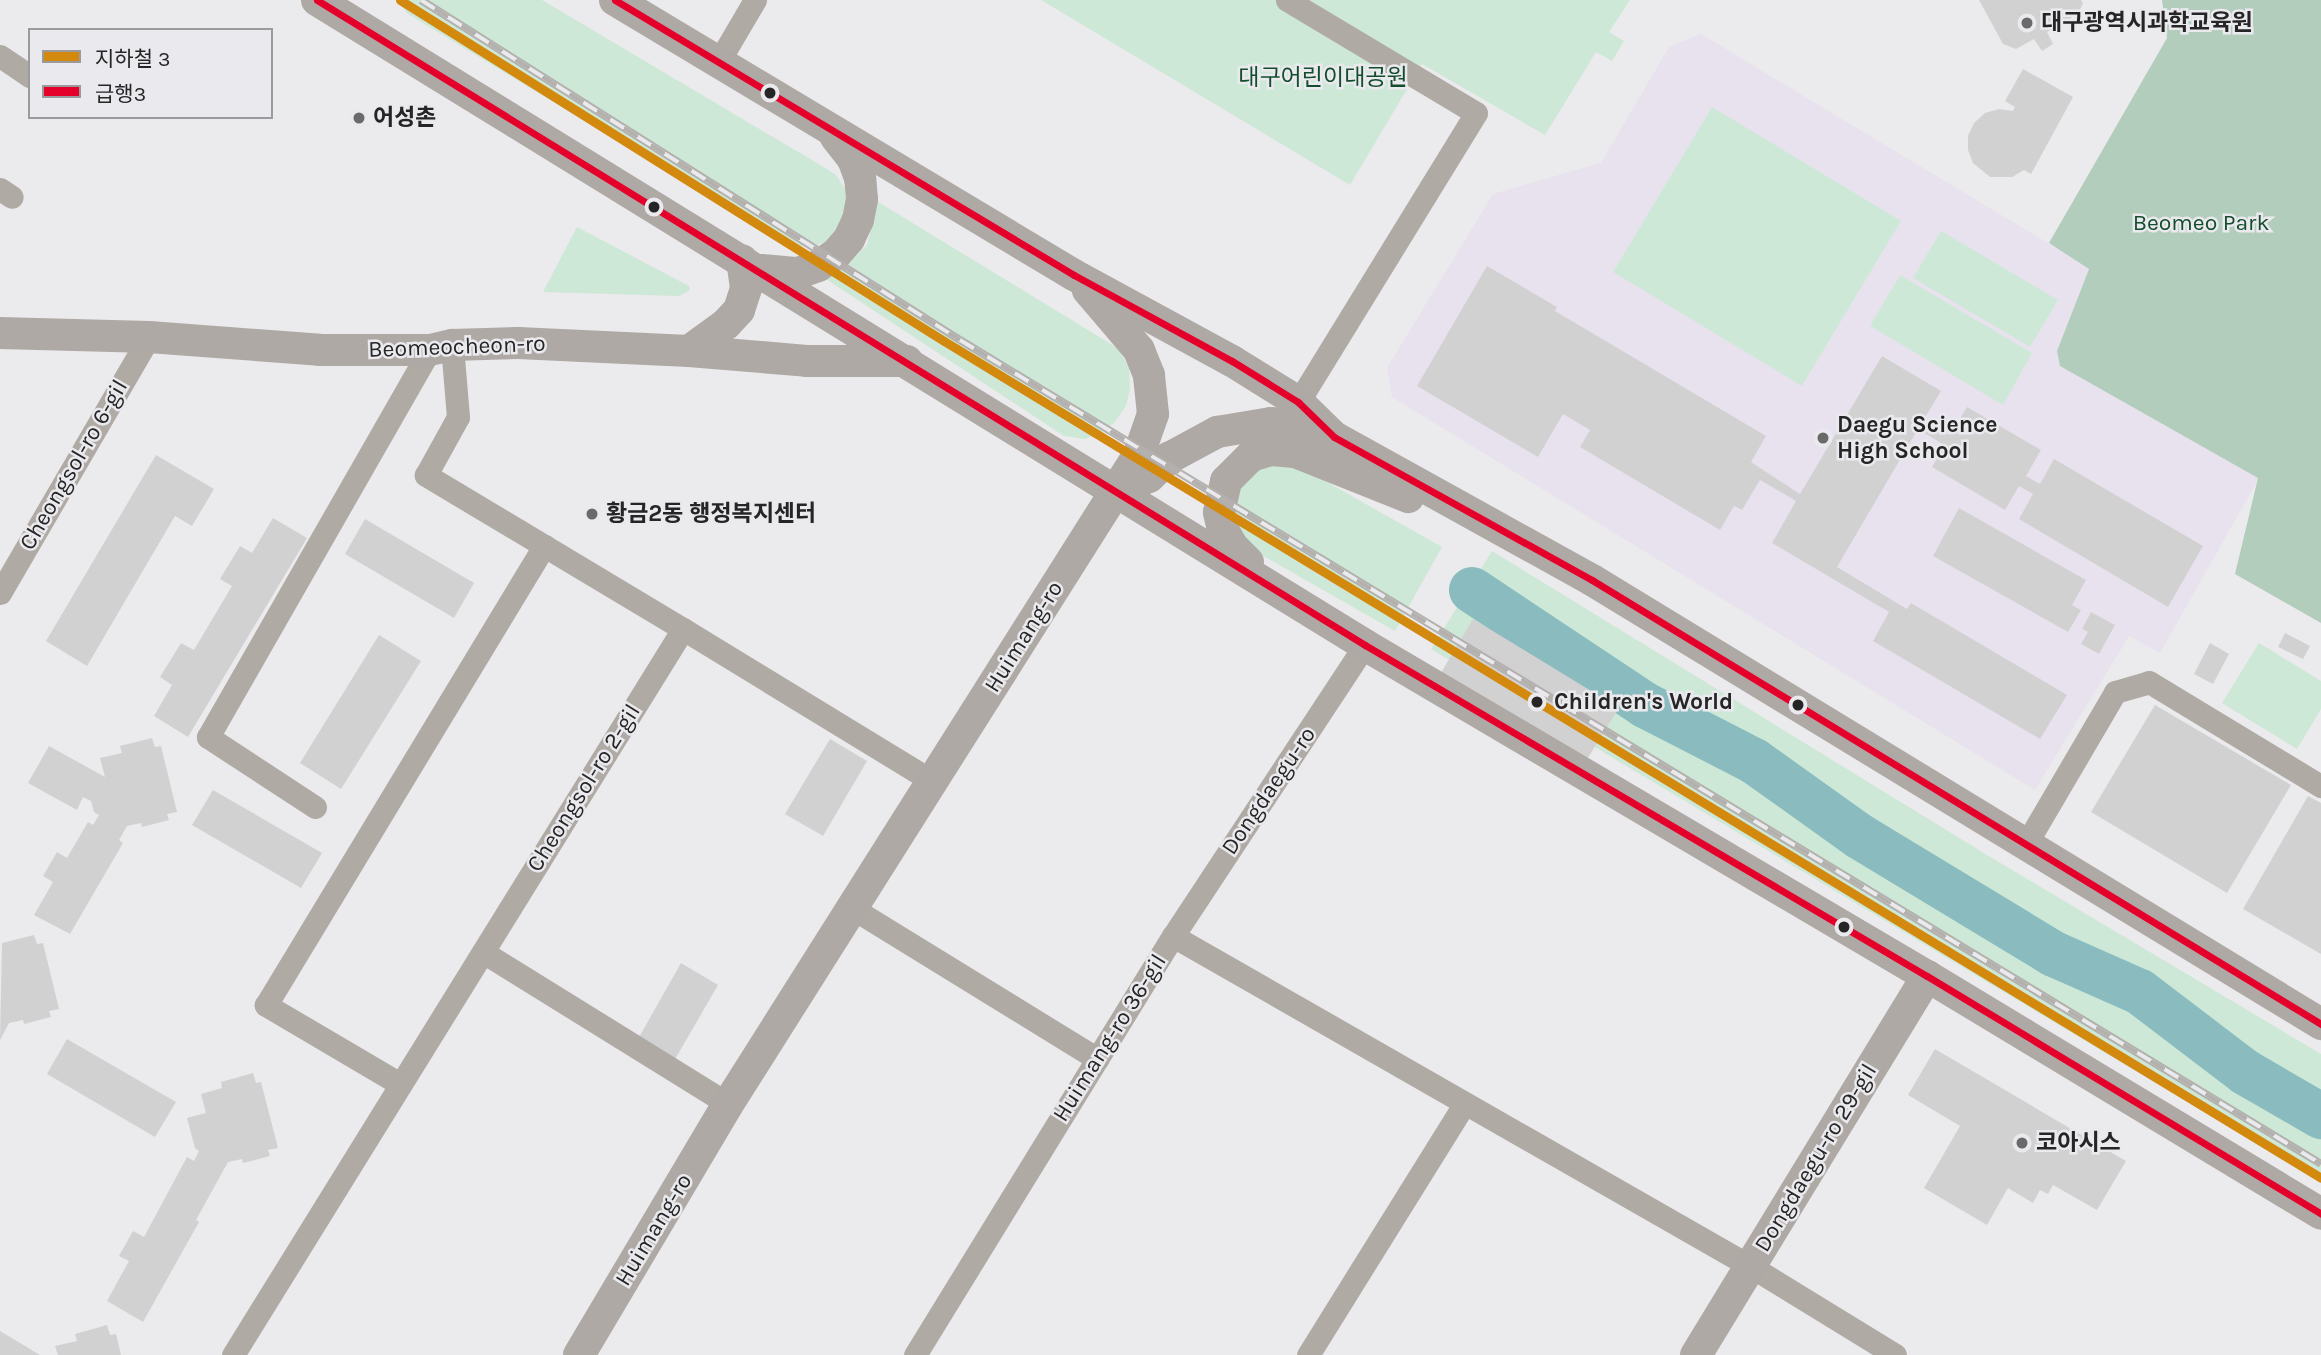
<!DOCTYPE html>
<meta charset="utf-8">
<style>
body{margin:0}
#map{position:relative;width:2321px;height:1355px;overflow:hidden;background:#ebeaec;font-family:Karla,"Noto Sans KR",sans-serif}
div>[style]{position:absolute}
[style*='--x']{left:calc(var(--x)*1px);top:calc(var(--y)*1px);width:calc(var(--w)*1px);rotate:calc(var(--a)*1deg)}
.education>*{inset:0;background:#e8e2ee}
.green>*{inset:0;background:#cee8d7}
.forest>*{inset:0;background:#b2cdbc}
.river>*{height:46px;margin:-23px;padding:0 23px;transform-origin:23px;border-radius:23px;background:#8abcbf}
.building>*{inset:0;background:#d2d1d2}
.street>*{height:23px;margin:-11.5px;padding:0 11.5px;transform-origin:11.5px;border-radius:11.5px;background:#b0aaa5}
.secondary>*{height:32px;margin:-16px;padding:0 16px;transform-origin:16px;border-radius:16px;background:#afa9a5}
.rail>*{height:8px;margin-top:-4px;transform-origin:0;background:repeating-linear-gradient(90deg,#eae9ed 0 16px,#b3b0ae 0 32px);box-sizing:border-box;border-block:2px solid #b3b0ae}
.bus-1>*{height:7px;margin:-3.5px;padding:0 3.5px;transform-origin:3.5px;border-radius:3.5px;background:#e4002b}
.metro-1>*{height:9px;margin:-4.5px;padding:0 4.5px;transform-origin:4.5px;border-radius:4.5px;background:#d2890e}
.dots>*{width:19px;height:19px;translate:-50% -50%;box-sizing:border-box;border:4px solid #eae9ed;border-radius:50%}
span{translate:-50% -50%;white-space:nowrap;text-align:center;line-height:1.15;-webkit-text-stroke:5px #eae9ed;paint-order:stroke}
.poi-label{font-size:23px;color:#252526;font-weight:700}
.left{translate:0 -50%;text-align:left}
.park-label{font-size:23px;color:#124d2d}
.street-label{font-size:23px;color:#252526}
.stop-label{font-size:23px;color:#252526;font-weight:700}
.legend{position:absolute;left:28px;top:28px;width:245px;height:91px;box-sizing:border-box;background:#eae9ed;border:2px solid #9b9b9d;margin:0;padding:9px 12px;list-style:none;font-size:21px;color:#252526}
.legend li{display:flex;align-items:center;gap:14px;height:35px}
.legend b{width:35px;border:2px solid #9b9b9d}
</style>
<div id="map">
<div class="education">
<div style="clip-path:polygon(1701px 34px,2089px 268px,2057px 351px,2060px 366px,2259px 478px,2160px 653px,2129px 636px,2035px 790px,1392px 397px,1387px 368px,1493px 194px,1601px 163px,1669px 47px)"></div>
</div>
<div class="green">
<div style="clip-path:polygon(397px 0,542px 0,827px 169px,836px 175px,845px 189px,847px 211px,832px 238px,821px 244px,796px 247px,786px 243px,408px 14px)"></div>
<div style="clip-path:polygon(1041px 0,1630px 0,1609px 32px,1624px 41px,1612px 61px,1596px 52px,1545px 135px,1422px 64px,1350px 185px)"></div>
<div style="clip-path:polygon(1712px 107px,1901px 221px,1802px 386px,1613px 272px)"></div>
<div style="clip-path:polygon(870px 197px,1119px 349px,1129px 368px,1130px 389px,1126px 406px,1114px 423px,1102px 432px,1085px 439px,1064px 436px,817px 273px,846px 265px,867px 245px,874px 216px)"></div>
<div style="clip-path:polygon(577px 227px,689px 286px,690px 290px,679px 296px,543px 292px)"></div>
<div style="clip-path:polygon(1941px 231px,2058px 300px,2030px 347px,1913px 278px)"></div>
<div style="clip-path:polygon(1900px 275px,2032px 353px,2003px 405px,1870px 326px)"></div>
<div style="clip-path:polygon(1286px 459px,1442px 547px,1395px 631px,1239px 542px,1231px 531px,1240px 473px)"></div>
<div style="clip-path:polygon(1492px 551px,1987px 855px,2321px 1054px,2321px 1182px,1431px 649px)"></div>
<div style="clip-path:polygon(2259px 643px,2321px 681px,2321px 709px,2297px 749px,2222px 703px)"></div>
</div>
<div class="forest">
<div style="clip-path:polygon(2162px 0,2321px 0,2321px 623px,2235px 574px,2258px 478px,2060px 366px,2057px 351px,2089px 269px,2049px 243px,2167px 38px)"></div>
</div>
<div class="river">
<div style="--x:1472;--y:590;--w:208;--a:33.6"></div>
<div style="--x:1645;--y:705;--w:123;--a:27.2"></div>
<div style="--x:1754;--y:761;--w:129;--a:35.5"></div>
<div style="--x:1859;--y:836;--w:228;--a:31.2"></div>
<div style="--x:2054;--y:954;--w:94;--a:23.8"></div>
<div style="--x:2140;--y:992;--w:132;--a:37.3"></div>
<div style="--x:2245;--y:1072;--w:88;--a:30.1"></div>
</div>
<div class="building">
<div style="clip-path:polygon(1979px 0,2081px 0,2083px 3px,2078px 14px,2047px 32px,2053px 44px,2042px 51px,2034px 39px,2016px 49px,2003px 44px)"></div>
<div style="clip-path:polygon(2023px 69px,2073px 97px,2031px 174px,2024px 170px,2012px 177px,1990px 177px,1973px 163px,1968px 150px,1968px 136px,1974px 123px,1985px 113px,1999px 109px,2013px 111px,2015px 107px,2005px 101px)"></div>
<div style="clip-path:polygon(1487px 266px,1557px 307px,1555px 311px,1766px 436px,1751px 462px,1800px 494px,1882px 356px,1941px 391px,1924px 419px,1950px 435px,1967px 407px,2041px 450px,2026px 476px,2040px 484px,2054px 459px,2203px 546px,2168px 607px,2019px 519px,2033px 494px,2019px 486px,2005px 510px,1932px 467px,1944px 445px,1918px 429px,1837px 567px,1907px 609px,1911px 603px,2067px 695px,2040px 739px,1873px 641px,1889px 612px,1772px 543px,1796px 501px,1760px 480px,1742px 510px,1734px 506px,1720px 530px,1580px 447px,1590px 430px,1563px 414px,1538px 457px,1417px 386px)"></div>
<div style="clip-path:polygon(156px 455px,214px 489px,192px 526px,175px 516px,87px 666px,46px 641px)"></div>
<div style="clip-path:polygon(1959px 508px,2086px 580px,2072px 605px,2081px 610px,2068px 632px,1933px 556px)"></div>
<div style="clip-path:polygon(273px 518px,307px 538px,188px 737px,154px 716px,172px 685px,160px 677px,181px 643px,194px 650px,232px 586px,220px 579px,240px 546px,252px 553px)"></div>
<div style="clip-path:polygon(365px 519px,474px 583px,454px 618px,345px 554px)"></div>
<div style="clip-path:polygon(2091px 612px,2115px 625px,2099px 654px,2081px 644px,2088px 632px,2082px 629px)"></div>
<div style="clip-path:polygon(1473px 619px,1619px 708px,1581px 769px,1436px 681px)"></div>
<div style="clip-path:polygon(2285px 633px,2310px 646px,2303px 659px,2278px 647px)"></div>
<div style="clip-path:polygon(379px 635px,421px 661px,341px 789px,300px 763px)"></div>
<div style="clip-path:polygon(2210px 643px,2229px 654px,2213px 684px,2194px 674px)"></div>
<div style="clip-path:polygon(2155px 705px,2291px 785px,2227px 893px,2091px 812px)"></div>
<div style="clip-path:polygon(152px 738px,155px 747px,161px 746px,177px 812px,167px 814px,169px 820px,142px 827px,141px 823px,127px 826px,119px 840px,123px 843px,70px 934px,34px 915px,53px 882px,43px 876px,57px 852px,67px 858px,88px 822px,93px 825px,99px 815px,94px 812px,91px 801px,83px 797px,77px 810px,28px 783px,49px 746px,105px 777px,100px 758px,122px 753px,120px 746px)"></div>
<div style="clip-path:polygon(830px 739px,867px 761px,823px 836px,785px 814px)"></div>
<div style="clip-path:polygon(213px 790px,322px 853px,301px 888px,192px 825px)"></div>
<div style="clip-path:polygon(2308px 796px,2321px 803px,2321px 954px,2243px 909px)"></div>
<div style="clip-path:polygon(34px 935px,37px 944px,43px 943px,59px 1009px,49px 1011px,51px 1017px,24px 1024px,23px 1020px,9px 1023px,0 1040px,2px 943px)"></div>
<div style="clip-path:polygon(681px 963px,718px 985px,674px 1061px,638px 1039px)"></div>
<div style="clip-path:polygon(67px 1039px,176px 1102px,155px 1137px,47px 1074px)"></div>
<div style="clip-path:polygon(1935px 1049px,2126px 1161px,2097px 1210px,2053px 1185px,2048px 1194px,2040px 1190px,2033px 1203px,2008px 1188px,1987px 1225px,1924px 1188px,1960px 1126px,1908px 1095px)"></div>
<div style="clip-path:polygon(253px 1073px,256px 1083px,261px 1082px,278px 1148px,268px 1150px,270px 1156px,243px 1163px,242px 1159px,228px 1162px,196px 1220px,199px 1222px,143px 1322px,107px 1301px,129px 1261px,119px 1256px,133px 1231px,144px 1237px,187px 1157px,194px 1161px,199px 1151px,195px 1148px,187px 1118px,206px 1113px,201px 1094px,222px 1088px,221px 1082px)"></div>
<div style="clip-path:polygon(107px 1325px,110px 1335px,116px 1334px,121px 1355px,58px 1355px,55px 1346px,77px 1341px,75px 1334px)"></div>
<div style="clip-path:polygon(0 1331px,40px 1355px,0 1355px)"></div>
</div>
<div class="street">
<div style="--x:1287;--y:0;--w:220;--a:30.9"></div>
<div style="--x:1476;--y:113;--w:339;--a:121.6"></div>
<div style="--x:0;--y:56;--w:36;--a:34"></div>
<div style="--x:719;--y:61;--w:71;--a:-59.5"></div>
<div style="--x:0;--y:189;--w:14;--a:34"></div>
<div style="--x:0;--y:593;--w:296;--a:-59.8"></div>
<div style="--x:683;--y:629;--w:292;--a:31.4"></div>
<div style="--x:315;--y:807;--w:128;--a:-146.8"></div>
<div style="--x:208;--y:737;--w:446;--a:-60.2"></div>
<div style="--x:2026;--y:844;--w:176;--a:-59.6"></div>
<div style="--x:2115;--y:692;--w:35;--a:-16"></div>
<div style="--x:2149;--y:682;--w:201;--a:31.2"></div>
<div style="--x:852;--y:908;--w:288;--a:31.6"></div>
<div style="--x:1173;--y:936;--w:665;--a:29.77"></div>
<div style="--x:1750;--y:1266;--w:170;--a:31.5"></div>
<div style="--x:483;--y:952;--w:288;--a:31.8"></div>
<div style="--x:400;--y:1084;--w:156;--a:-149.5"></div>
<div style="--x:266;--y:1005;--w:537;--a:-58.8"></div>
<div style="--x:233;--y:1355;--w:854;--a:-58.21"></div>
<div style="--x:683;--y:629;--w:300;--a:-149.1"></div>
<div style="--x:426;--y:475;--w:66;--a:-61.1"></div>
<div style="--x:458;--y:417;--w:72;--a:-94.8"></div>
<div style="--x:915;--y:1355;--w:492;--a:-58.4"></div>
<div style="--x:1173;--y:936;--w:349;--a:-56.6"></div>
<div style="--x:1308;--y:1355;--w:296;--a:-58.1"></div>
</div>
<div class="secondary">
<div style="--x:317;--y:0;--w:1231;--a:31.61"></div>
<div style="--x:1365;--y:645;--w:652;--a:30.5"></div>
<div style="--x:1927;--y:976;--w:460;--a:31.1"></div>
<div style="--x:615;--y:0;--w:535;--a:30.93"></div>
<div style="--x:1074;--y:275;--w:180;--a:28.6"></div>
<div style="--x:1232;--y:361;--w:78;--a:31.8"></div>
<div style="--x:1298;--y:402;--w:50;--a:44.2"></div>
<div style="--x:1334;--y:437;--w:295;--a:29"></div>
<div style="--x:1592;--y:580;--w:854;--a:31.34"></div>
<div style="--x:762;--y:270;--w:36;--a:5"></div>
<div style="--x:798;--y:273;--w:21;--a:-19"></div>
<div style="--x:818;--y:266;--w:22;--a:-34"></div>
<div style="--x:836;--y:254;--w:20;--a:-49"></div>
<div style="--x:849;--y:239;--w:21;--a:-65"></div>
<div style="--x:858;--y:220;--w:21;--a:-79"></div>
<div style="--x:862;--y:199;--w:21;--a:-95"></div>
<div style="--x:860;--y:178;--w:20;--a:-110"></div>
<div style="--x:853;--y:159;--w:28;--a:-128"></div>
<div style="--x:0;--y:333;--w:149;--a:1.5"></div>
<div style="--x:149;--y:337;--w:171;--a:4.3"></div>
<div style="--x:320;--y:350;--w:110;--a:0"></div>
<div style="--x:430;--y:350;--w:23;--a:-13"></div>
<div style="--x:452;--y:345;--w:66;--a:-1.7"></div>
<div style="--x:518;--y:343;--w:171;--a:2.7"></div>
<div style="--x:689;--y:351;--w:118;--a:4.8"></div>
<div style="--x:807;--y:361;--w:100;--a:0"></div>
<div style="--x:689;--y:351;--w:46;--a:-36.1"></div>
<div style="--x:726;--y:324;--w:19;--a:-47"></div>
<div style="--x:739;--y:310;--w:23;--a:-72"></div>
<div style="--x:746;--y:288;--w:28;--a:-98"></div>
<div style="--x:1115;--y:492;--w:37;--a:-24"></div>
<div style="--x:1149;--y:477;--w:28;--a:-44"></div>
<div style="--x:1169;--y:458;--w:55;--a:-28.4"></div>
<div style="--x:1217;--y:432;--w:55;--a:-9.5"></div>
<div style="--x:1271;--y:423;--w:28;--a:4"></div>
<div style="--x:1299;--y:425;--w:31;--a:17"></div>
<div style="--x:1248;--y:562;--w:23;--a:-135"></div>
<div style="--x:1232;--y:546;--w:18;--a:-119"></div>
<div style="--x:1223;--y:530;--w:18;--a:-103"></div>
<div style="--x:1219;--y:512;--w:32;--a:-77"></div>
<div style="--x:1226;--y:481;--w:35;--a:-45"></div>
<div style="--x:1251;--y:456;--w:21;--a:-17"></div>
<div style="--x:1271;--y:450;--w:24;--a:5"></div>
<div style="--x:1295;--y:452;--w:122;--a:21.7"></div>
<div style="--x:579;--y:1355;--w:292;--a:-59.3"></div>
<div style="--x:728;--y:1104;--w:769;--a:-57.69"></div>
<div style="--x:1139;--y:454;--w:42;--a:-70.7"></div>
<div style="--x:1153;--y:414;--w:39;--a:-96"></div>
<div style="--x:1149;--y:375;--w:27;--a:-112"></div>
<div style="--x:1139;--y:350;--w:79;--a:-130.4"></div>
<div style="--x:1696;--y:1355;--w:444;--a:-58.6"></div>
</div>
<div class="rail">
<div style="--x:421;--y:0;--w:637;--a:32.24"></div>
<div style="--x:960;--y:340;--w:1591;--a:31.19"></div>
</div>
<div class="bus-1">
<div style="--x:317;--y:0;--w:1231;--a:31.61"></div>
<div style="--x:1365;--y:645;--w:652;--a:30.5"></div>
<div style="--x:1927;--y:976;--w:460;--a:31.1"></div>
<div style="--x:615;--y:0;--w:535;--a:30.93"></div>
<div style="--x:1074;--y:275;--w:180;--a:28.6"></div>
<div style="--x:1232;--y:361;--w:78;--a:31.8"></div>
<div style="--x:1298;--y:402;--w:50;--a:44.2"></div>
<div style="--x:1334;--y:437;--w:295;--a:29"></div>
<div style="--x:1592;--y:580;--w:854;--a:31.34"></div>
</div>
<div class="metro-1">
<div style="--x:400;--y:0;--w:642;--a:32.08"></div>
<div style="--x:944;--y:341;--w:1611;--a:31.29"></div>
</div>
<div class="dots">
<div style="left:2027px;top:23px;background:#6a6a6b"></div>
<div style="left:770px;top:93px;background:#252526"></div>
<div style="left:359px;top:118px;background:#6a6a6b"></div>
<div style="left:654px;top:207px;background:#252526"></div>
<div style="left:1823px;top:438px;background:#6a6a6b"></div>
<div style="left:592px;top:514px;background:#6a6a6b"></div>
<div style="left:1537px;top:702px;background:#252526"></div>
<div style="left:1798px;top:705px;background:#252526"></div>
<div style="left:1844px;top:927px;background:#252526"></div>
<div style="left:2022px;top:1143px;background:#6a6a6b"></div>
</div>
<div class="poi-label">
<span class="left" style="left:2041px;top:23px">대구광역시과학교육원</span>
<span class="left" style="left:373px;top:118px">어성촌</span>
<span class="left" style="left:1837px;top:438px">Daegu Science<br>High School</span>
<span class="left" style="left:606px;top:514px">황금2동 행정복지센터</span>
<span class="left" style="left:2036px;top:1143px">코아시스</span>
</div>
<div class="park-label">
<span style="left:1323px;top:78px">대구어린이대공원</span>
<span style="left:2201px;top:223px">Beomeo Park</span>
</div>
<div class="street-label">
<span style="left:457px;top:347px;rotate:-2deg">Beomeocheon-ro</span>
<span style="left:74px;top:465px;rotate:-60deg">Cheongsol-ro 6-gil</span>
<span style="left:1024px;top:637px;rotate:-58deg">Huimang-ro</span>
<span style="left:584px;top:788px;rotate:-58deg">Cheongsol-ro 2-gil</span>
<span style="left:1269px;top:791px;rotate:-56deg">Dongdaegu-ro</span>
<span style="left:1110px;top:1038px;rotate:-58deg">Huimang-ro 36-gil</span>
<span style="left:1816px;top:1158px;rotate:-59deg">Dongdaegu-ro 29-gil</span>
<span style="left:654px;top:1230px;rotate:-59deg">Huimang-ro</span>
</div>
<div class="stop-label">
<span class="left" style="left:1554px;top:702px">Children's World</span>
</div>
<ul class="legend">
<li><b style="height:9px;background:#d2890e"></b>지하철 3</li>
<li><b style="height:9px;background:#e4002b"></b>급행3</li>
</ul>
</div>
